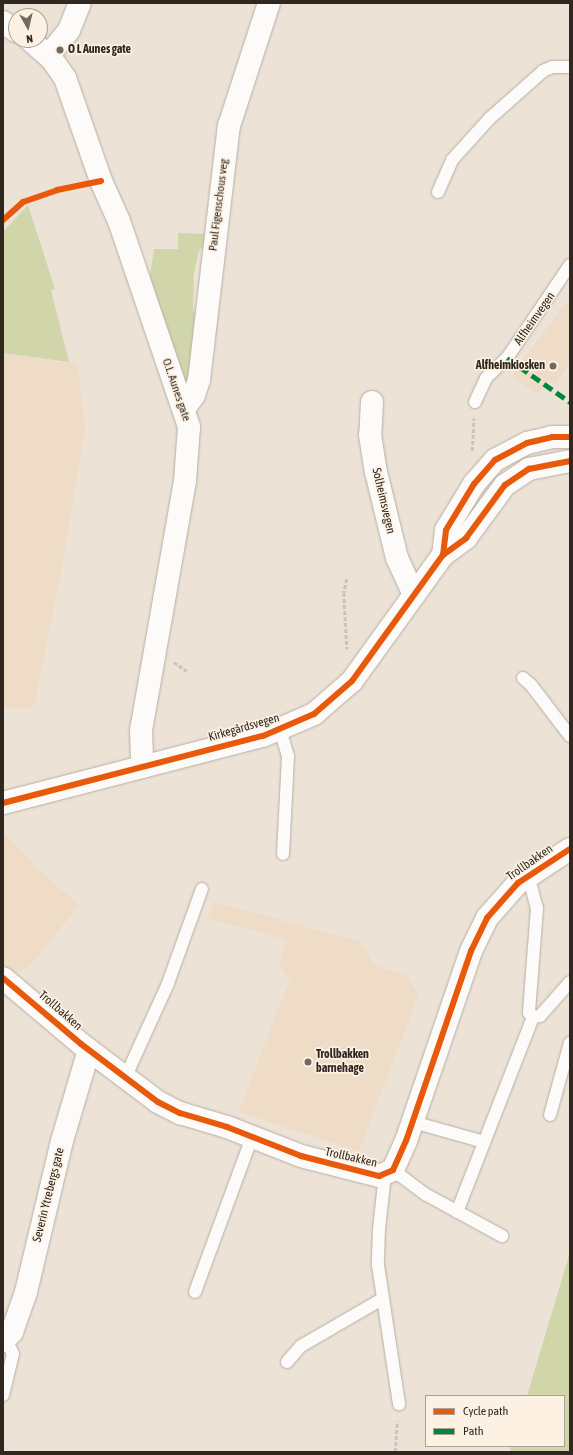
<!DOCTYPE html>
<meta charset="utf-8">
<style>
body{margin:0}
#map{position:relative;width:573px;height:1455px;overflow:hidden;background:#ece2d5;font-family:"Asap Condensed",sans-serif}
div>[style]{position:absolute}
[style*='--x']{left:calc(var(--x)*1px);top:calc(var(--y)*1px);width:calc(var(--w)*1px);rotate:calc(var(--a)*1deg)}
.built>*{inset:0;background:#eedcc7}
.green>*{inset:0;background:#d0d6aa}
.path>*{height:2.5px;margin-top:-1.25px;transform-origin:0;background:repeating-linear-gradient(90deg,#c8c5c0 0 4px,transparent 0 6px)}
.roads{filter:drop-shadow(0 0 1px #b7afa6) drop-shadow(0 0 1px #b7afa6)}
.lane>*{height:12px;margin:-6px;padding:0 6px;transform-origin:6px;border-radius:6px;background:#fcfbf9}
.street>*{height:22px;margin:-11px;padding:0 11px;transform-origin:11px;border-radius:11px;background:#fcfbf9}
.secondary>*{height:22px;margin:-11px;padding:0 11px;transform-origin:11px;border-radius:11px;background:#fcfbf9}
.quiet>*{height:5px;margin-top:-2.5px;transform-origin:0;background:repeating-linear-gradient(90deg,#00873e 0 10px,transparent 0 15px)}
.cycleway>*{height:6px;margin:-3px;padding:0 3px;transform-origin:3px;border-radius:3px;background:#e8590c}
.dots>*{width:11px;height:11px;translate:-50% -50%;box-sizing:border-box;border:2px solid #fdf1e3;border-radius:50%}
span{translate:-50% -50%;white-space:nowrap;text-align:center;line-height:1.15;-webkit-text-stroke:3.5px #fdf1e3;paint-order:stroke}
.poi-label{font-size:12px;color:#302820;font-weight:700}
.left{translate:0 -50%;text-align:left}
.right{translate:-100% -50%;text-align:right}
.street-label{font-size:12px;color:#302820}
.frame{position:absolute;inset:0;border:4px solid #302820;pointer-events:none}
.legend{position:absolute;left:425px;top:1395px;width:140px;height:52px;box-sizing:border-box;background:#fdf1e3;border:1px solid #aba195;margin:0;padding:5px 7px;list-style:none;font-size:12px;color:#302820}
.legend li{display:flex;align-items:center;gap:8px;height:20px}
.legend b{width:20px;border:1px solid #aba195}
.north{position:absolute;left:8px;top:8px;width:40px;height:40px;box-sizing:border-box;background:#fdf1e3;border:1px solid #aba195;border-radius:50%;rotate:172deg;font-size:11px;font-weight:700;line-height:16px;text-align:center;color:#302820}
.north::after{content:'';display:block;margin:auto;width:14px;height:18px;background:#72695f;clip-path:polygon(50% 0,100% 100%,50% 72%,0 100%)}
</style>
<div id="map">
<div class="built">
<div style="clip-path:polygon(569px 299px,570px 361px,556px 385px,548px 381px,539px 394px,511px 376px)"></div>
<div style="clip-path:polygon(3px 353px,78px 365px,85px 428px,58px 589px,34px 706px,20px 709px,3px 706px)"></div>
<div style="clip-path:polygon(3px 831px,38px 869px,79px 905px,36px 959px,24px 970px,14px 973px,3px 967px)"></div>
<div style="clip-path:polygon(214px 902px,362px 942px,374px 965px,408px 976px,418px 996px,359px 1151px,239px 1112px,279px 1006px,290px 982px,279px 965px,287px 940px,207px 918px)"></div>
</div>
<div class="green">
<div style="clip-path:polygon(28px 205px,55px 289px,51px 290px,69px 362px,3px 353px,3px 232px)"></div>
<div style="clip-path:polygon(178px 233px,206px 234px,206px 243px,199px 251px,194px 273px,193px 310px,200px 320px,198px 347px,186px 386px,162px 322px,150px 276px,154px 249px,178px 249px)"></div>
<div style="clip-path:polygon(570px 1252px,570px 1452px,510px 1452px,511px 1446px,564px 1446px,564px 1396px,527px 1396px)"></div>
</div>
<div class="path">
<div style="--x:472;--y:451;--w:33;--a:-87"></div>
<div style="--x:347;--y:579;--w:14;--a:102"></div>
<div style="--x:344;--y:593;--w:56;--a:86.9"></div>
<div style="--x:174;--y:662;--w:16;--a:35"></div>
<div style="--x:395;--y:1452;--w:31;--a:-86"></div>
</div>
<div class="roads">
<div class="lane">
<div style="--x:438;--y:192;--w:35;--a:-66"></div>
<div style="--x:452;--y:160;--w:55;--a:-47.9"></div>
<div style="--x:489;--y:119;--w:72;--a:-41.6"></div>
<div style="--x:543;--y:71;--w:10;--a:-24"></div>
<div style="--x:552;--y:67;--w:18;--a:0"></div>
<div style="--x:475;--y:402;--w:26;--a:-65"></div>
<div style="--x:486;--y:378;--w:29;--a:-44"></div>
<div style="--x:507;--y:358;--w:112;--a:-55.9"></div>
<div style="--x:523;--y:678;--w:11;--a:41"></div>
<div style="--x:531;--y:685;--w:64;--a:52.6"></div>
<div style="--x:280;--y:730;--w:27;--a:73"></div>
<div style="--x:288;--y:756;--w:98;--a:92.9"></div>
<div style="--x:528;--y:875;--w:34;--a:75"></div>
<div style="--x:537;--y:908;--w:105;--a:94.4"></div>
<div style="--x:529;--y:1013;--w:6;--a:45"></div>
<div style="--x:533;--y:1017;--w:7;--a:-8"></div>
<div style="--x:540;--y:1016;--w:45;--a:-48.6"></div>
<div style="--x:125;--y:1078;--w:101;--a:-65.5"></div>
<div style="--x:167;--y:986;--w:103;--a:-70.2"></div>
<div style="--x:550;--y:1115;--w:75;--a:-74.5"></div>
<div style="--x:413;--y:1122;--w:74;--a:15.7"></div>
<div style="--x:393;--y:1170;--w:40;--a:37"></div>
<div style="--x:425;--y:1194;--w:88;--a:28.6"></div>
<div style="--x:385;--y:1174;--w:55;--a:96.2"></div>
<div style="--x:379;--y:1229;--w:36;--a:92"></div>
<div style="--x:378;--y:1265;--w:141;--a:81.4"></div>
<div style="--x:457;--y:1212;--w:209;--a:-68.7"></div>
<div style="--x:195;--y:1292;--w:165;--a:-69.8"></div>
<div style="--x:287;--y:1362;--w:21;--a:-49"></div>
<div style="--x:301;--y:1346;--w:94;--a:-30.1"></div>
<div style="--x:3;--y:1395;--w:42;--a:-76.3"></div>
<div style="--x:13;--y:1354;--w:17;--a:-115"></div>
</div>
<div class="street">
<div style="--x:3;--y:22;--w:16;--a:35"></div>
<div style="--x:30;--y:40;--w:28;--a:41"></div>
<div style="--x:51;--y:58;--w:24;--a:55"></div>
<div style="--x:65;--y:78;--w:109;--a:70.7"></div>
<div style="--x:101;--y:181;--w:44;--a:65.8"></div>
<div style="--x:119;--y:221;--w:218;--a:71.2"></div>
<div style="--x:189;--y:427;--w:54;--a:94.2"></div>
<div style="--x:185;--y:481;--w:253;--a:100"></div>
<div style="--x:141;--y:730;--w:37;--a:88"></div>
<div style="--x:49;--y:55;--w:32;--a:-51"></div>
<div style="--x:69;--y:30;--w:29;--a:-68"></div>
<div style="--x:372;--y:402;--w:33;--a:93"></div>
<div style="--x:370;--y:435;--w:37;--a:81"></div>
<div style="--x:376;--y:472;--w:89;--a:76.3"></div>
<div style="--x:397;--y:558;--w:41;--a:65.3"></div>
<div style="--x:184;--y:409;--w:17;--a:-54"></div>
<div style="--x:194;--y:395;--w:16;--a:-72"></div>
<div style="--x:199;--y:380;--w:256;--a:-83.3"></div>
<div style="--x:229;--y:126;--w:129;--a:-72"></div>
<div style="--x:3;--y:978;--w:102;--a:40.2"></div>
<div style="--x:81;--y:1044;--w:96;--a:37"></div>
<div style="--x:158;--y:1102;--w:25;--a:27"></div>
<div style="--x:180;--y:1113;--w:49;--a:16.6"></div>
<div style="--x:227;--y:1127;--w:79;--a:21.4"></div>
<div style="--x:301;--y:1156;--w:81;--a:14.4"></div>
<div style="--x:379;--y:1176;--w:15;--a:-23"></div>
<div style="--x:393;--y:1170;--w:32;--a:-66"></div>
<div style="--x:406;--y:1141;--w:201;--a:-71.1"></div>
<div style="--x:471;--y:951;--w:37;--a:-64"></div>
<div style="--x:487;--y:918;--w:47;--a:-48.5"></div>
<div style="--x:518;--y:883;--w:62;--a:-33.2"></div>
<div style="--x:3;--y:1341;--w:13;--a:-45"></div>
<div style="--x:12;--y:1332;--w:42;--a:-70.7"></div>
<div style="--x:26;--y:1292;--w:155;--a:-76.6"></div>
<div style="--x:62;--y:1141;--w:95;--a:-73.5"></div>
</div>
<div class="secondary">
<div style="--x:443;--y:555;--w:25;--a:-83"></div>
<div style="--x:446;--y:530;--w:54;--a:-58.7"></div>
<div style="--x:474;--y:484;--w:32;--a:-49"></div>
<div style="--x:495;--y:460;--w:36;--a:-28"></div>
<div style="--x:527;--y:443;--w:26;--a:-13"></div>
<div style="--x:552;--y:437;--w:18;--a:0"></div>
<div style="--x:3;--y:803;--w:268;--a:-14.5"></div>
<div style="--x:263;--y:736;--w:56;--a:-23.3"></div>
<div style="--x:314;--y:714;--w:50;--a:-41"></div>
<div style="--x:352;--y:681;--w:155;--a:-54.2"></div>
<div style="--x:443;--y:555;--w:29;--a:-36"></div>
<div style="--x:466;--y:538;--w:66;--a:-53.7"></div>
<div style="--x:505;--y:485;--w:29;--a:-34"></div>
<div style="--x:529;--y:469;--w:42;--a:-11"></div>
</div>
</div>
<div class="quiet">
<div style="--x:507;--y:358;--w:77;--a:34.9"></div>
</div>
<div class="cycleway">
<div style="--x:3;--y:220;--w:27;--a:-42"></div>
<div style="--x:23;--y:202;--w:36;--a:-19"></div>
<div style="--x:57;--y:190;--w:45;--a:-11.6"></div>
<div style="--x:443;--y:555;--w:25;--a:-83"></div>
<div style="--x:446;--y:530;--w:54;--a:-58.7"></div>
<div style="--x:474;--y:484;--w:32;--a:-49"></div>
<div style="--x:495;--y:460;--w:36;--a:-28"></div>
<div style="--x:527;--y:443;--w:26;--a:-13"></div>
<div style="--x:552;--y:437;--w:18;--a:0"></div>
<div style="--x:3;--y:803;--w:268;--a:-14.5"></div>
<div style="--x:263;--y:736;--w:56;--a:-23.3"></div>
<div style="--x:314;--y:714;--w:50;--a:-41"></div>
<div style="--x:352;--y:681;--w:155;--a:-54.2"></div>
<div style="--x:443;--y:555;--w:29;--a:-36"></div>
<div style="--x:466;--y:538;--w:66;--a:-53.7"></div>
<div style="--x:505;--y:485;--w:29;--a:-34"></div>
<div style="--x:529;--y:469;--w:42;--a:-11"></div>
<div style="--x:3;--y:978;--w:102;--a:40.2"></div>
<div style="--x:81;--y:1044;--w:96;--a:37"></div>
<div style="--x:158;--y:1102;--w:25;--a:27"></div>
<div style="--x:180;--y:1113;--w:49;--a:16.6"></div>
<div style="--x:227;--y:1127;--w:79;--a:21.4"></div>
<div style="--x:301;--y:1156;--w:81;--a:14.4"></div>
<div style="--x:379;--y:1176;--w:15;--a:-23"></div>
<div style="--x:393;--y:1170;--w:32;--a:-66"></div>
<div style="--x:406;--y:1141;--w:201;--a:-71.1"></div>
<div style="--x:471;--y:951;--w:37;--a:-64"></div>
<div style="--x:487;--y:918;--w:47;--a:-48.5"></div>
<div style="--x:518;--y:883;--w:62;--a:-33.2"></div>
</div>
<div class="dots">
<div style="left:60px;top:50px;background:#72695f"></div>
<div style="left:553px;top:366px;background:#72695f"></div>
<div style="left:308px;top:1062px;background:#72695f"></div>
</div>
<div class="poi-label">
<span class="left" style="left:68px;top:50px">O L Aunes gate</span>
<span class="right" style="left:545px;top:366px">Alfheimkiosken</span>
<span class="left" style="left:316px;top:1062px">Trollbakken<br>barnehage</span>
</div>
<div class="street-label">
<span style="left:219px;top:205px;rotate:-83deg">Paul Figenschous veg</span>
<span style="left:535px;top:319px;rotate:-55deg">Alfheimvegen</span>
<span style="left:176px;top:390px;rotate:71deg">O.L. Aunes gate</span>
<span style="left:383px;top:501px;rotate:77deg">Solheimsvegen</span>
<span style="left:244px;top:728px;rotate:-16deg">Kirkegårdsvegen</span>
<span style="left:530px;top:863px;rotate:-35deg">Trollbakken</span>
<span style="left:60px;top:1011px;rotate:41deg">Trollbakken</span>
<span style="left:351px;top:1158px;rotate:13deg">Trollbakken</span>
<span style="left:49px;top:1195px;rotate:-76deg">Severin Ytrebergs gate</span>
</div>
<div class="frame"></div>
<ul class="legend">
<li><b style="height:5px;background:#e8590c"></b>Cycle path</li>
<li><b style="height:5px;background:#00873e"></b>Path</li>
</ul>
<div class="north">N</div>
</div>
